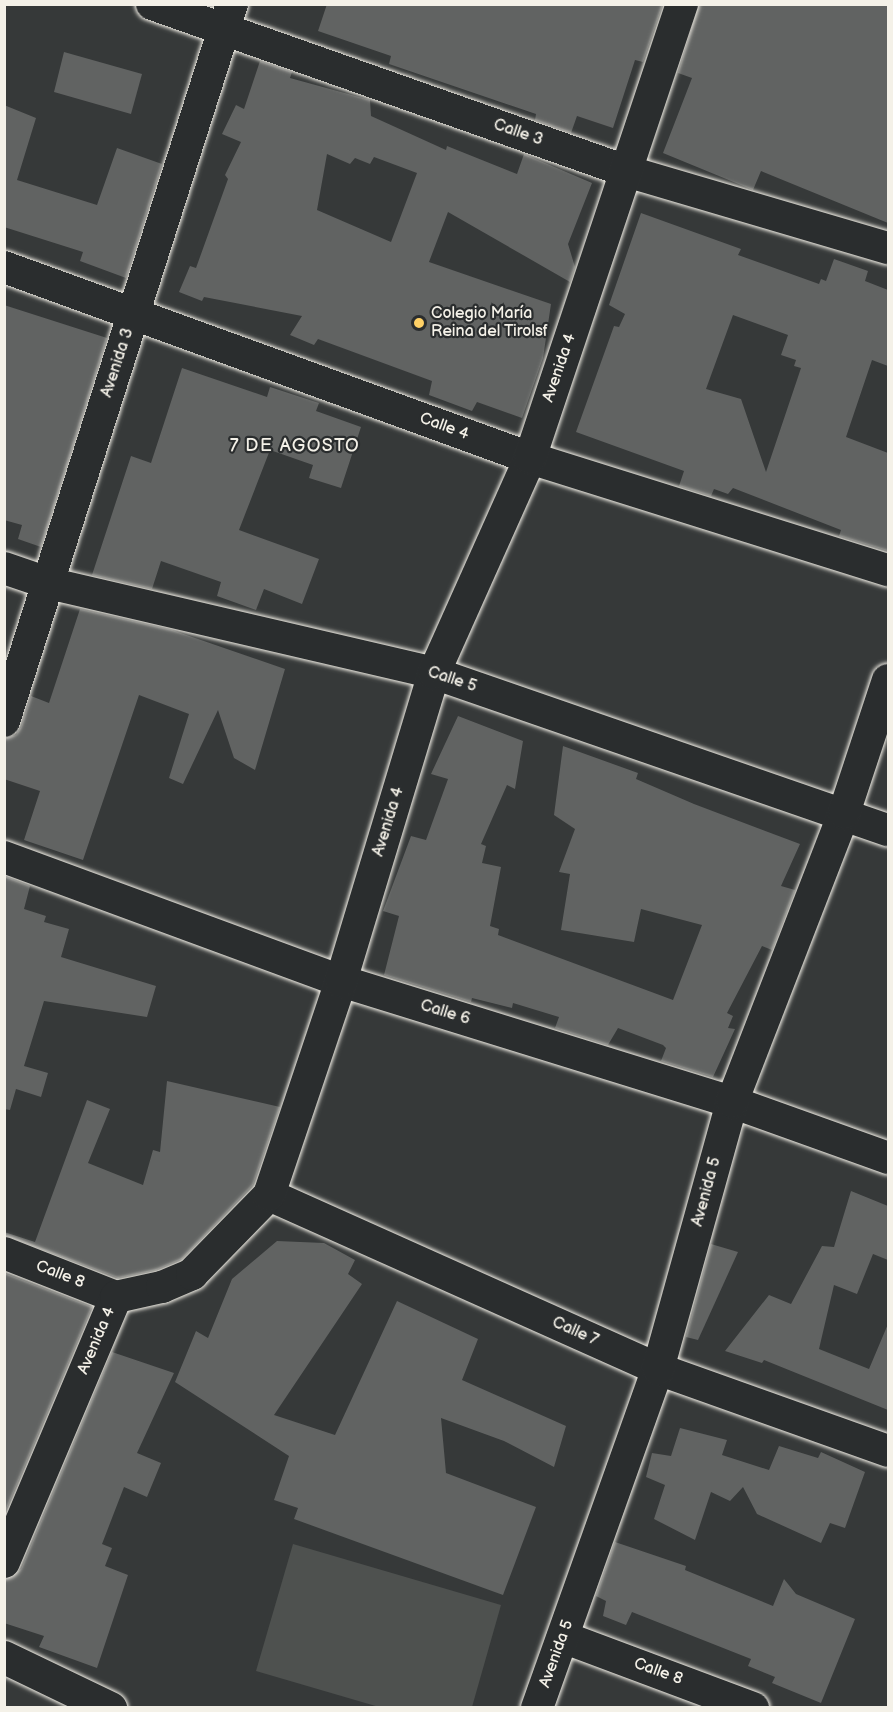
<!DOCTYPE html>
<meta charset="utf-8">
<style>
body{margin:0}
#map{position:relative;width:893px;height:1712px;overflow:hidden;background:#363939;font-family:"Balsamiq Sans",sans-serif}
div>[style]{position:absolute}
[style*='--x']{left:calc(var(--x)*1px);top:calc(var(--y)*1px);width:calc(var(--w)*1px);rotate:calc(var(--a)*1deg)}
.green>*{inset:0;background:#4e514f}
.building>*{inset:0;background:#616362}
.roads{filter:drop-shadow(0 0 2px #f4f1e8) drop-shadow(0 0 2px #f4f1e8)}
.minor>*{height:32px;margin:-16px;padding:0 16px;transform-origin:16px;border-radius:16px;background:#2a2d2e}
.tertiary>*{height:33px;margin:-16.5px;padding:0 16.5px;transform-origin:16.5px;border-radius:16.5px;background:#2a2d2e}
.dots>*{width:16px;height:16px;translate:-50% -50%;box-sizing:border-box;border:3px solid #2a2d2e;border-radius:50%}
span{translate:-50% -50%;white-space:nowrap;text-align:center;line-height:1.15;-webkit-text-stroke:4.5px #2a2d2e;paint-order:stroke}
.street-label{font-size:16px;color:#f4f1e8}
.poi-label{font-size:16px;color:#f4f1e8}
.left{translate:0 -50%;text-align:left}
.neighbourhood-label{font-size:18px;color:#f4f1e8;letter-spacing:1.5px}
.frame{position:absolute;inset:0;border:6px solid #f4f1e8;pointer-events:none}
</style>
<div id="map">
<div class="green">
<div style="clip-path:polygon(293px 1544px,501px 1605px,472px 1707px,379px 1707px,256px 1671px)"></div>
</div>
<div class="building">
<div style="clip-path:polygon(327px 4px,663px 4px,643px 62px,635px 60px,613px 128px,577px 116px,571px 133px,535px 120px,536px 114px,389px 64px,391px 56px,318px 31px)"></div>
<div style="clip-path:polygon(699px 4px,888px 4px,888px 223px,761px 171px,753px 190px,663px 153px,692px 78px,678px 73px)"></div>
<div style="clip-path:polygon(64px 52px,142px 74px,131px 114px,54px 92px)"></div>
<div style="clip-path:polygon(evenodd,260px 61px,292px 72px,290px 78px,370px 100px,371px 116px,446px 150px,447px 146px,517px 174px,524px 154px,592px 183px,568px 244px,575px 267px,570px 282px,448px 212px,429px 262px,551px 304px,543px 358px,522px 418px,477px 402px,472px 411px,429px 395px,432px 381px,318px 339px,314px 345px,290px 335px,302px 316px,204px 297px,202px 301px,179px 292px,190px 266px,196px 268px,228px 179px,225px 175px,241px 142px,222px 134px,236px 105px,244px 109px,260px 61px,327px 154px,350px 164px,355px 158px,370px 164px,374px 157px,417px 173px,391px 242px,317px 210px,327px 154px)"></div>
<div style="clip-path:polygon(4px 105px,36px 118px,17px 180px,97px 205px,117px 148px,162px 164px,126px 278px,80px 261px,83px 252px,4px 227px)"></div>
<div style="clip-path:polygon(evenodd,641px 213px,741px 249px,738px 255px,819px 284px,821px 279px,826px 281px,834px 259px,868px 271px,865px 281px,888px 290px,888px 366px,872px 360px,846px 437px,888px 453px,888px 551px,839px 536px,841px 530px,733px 488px,728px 494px,714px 489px,711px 496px,679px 486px,684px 471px,576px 432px,614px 326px,619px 327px,625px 314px,609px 305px,641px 213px,733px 315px,788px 335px,781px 355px,796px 360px,794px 366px,801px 368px,766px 472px,741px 399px,706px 389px,733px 315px)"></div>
<div style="clip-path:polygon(4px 305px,107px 338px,41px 547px,18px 539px,22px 525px,4px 520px)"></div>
<div style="clip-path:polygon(182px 368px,267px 397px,270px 387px,319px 403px,316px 411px,361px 427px,341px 488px,309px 478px,313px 465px,270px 450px,239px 530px,319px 559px,302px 604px,264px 589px,256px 610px,217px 596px,221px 582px,161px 561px,152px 589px,92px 575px,131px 456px,151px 463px)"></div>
<div style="clip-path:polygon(80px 609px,172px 630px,285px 669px,255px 770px,234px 758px,218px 710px,183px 784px,169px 778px,189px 714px,139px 695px,83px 860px,24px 840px,40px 791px,4px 779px,4px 739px,16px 735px,21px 727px,31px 696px,49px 703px)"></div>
<div style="clip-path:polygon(458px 716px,523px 741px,515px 789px,507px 785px,481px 844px,486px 846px,482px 863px,501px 867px,490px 926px,499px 929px,498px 935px,673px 1000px,702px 925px,641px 909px,634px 942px,561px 930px,570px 874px,559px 872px,575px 829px,554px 815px,563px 746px,638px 773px,636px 779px,694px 804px,800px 844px,781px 886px,795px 890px,772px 950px,762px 946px,727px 1013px,733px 1016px,728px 1028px,735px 1029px,713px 1077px,661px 1061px,666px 1048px,663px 1045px,618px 1028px,608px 1045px,555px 1028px,559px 1017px,513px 1003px,512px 1008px,472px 998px,471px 1002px,384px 975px,399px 916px,383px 911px,411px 836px,426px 840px,448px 779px,431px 774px)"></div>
<div style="clip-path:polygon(4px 876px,30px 886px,24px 909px,46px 916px,44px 922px,69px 929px,61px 957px,156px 986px,147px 1017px,44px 1001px,24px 1066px,48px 1073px,41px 1097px,16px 1089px,10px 1110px,4px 1109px)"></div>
<div style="clip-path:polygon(167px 1081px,280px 1107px,253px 1185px,182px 1259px,156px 1270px,118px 1278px,4px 1235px,4px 1232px,35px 1242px,87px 1100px,110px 1109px,88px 1163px,143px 1185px,153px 1150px,160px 1152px)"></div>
<div style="clip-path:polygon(851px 1191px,888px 1206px,888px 1260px,873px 1254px,857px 1294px,834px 1285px,819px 1349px,869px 1369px,888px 1324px,888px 1410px,764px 1360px,762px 1363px,725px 1351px,769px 1295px,791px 1304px,822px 1246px,834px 1247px)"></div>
<div style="clip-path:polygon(277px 1241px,324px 1243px,355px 1260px,348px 1274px,362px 1284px,274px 1415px,335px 1435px,397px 1301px,478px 1339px,462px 1380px,566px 1426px,554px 1467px,504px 1441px,441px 1418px,446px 1473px,536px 1507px,503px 1595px,294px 1519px,298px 1508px,274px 1500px,289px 1456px,175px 1382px,196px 1331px,208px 1338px,232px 1279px)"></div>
<div style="clip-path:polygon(711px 1244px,738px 1252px,698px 1340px,686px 1337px)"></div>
<div style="clip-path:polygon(4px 1273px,92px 1307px,4px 1515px)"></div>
<div style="clip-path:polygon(112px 1352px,174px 1373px,137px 1453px,161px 1463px,147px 1497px,124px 1487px,102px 1544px,112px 1548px,105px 1566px,128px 1575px,97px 1668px,39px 1647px,44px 1636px,4px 1623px,4px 1580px,21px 1569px)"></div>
<div style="clip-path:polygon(680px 1428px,727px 1440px,722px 1455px,769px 1470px,779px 1446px,818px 1458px,821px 1452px,865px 1472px,845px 1528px,830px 1523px,821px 1543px,757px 1514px,743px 1487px,730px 1501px,711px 1492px,695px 1540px,654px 1519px,665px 1485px,646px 1477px,652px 1453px,671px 1456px)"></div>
<div style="clip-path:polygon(615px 1542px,686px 1566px,685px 1570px,773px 1606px,784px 1579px,796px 1594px,855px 1619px,821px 1703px,772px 1683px,775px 1677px,748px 1666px,751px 1659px,632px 1612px,626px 1625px,603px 1616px,606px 1601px,596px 1596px)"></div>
</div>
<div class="roads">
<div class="minor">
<div style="--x:152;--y:4;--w:503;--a:19.41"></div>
<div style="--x:626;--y:171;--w:273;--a:16.4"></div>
<div style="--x:4;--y:267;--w:560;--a:19.96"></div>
<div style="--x:530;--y:458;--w:375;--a:17.4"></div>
<div style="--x:4;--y:568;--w:46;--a:18.8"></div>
<div style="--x:48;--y:583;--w:396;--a:13.1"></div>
<div style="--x:434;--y:673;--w:480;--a:19.1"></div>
<div style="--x:4;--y:721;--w:752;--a:-72.36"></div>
<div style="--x:4;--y:857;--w:359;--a:20.2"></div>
<div style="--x:341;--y:981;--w:409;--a:17.2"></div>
<div style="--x:732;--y:1102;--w:166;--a:19.7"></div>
<div style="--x:269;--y:1195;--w:426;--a:24.1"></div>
<div style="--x:658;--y:1369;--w:244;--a:19.6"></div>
<div style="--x:4;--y:1253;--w:120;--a:21.4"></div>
<div style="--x:4;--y:1562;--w:288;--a:-67.1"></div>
<div style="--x:116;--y:1297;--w:47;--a:-12.3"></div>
<div style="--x:162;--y:1287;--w:33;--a:-23"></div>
<div style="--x:192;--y:1274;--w:110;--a:-45.7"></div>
<div style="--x:269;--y:1195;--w:226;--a:-71.4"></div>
<div style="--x:341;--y:981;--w:322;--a:-73.2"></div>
<div style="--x:434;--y:673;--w:235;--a:-65.9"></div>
<div style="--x:530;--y:458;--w:479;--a:-71.5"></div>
<div style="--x:563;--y:1637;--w:203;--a:20.5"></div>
<div style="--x:537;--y:1708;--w:360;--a:-70.4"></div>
<div style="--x:658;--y:1369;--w:277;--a:-74.5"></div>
<div style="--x:732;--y:1102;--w:310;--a:-68.8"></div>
<div style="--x:844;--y:813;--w:140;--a:-71.7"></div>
</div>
<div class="tertiary">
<div style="--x:4;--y:1657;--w:118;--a:25.7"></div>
</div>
</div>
<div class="dots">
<div style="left:419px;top:323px;background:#ffd166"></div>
</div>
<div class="street-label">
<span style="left:518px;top:133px;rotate:19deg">Calle 3</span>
<span style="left:118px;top:363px;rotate:-72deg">Avenida 3</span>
<span style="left:560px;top:368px;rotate:-71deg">Avenida 4</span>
<span style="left:444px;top:427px;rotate:20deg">Calle 4</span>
<span style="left:452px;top:680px;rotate:18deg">Calle 5</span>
<span style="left:389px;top:822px;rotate:-73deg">Avenida 4</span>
<span style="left:445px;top:1013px;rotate:17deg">Calle 6</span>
<span style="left:707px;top:1192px;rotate:-75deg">Avenida 5</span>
<span style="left:60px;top:1275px;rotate:21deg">Calle 8</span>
<span style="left:575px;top:1332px;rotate:24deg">Calle 7</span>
<span style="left:97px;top:1341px;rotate:-67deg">Avenida 4</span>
<span style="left:557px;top:1654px;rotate:-70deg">Avenida 5</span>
<span style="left:658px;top:1672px;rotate:20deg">Calle 8</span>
</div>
<div class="poi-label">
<span class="left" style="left:431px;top:323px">Colegio María<br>Reina del Tirolsf</span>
</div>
<div class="neighbourhood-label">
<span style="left:295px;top:446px">7 DE AGOSTO</span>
</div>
<div class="frame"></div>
</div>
